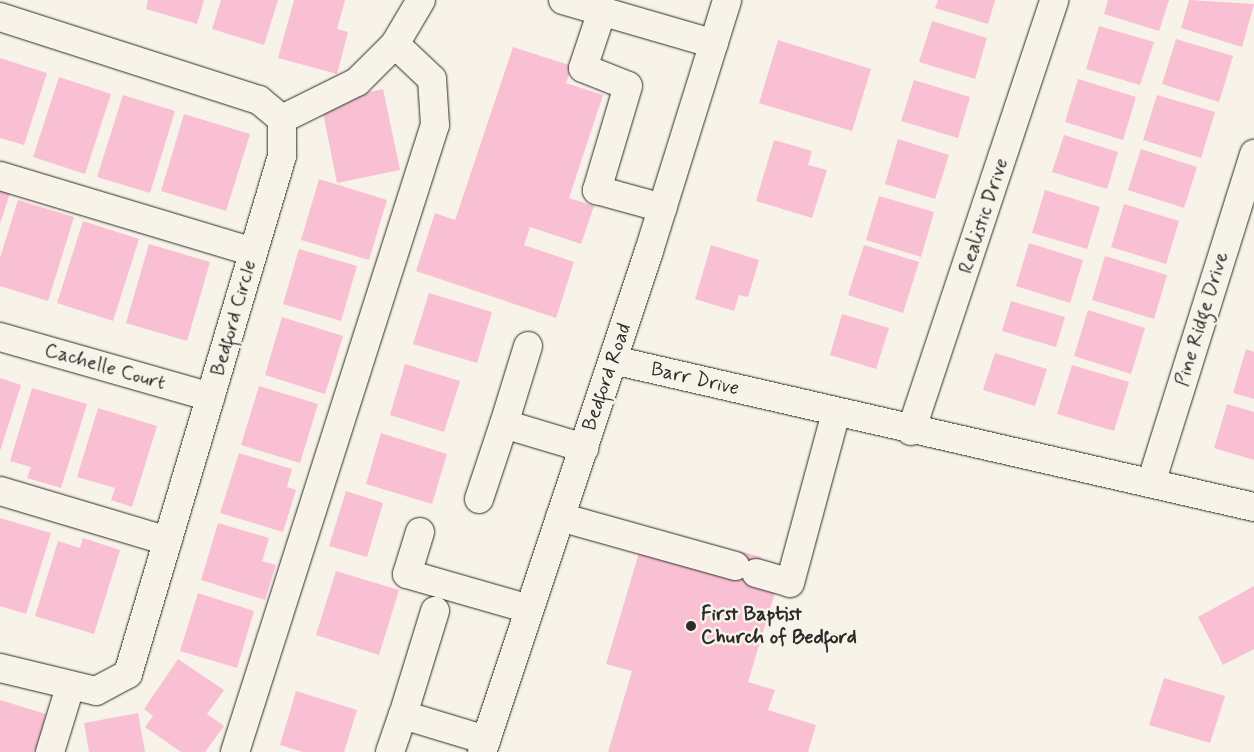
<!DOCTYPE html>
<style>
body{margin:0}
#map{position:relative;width:1254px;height:752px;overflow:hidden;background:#f7f3e8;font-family:Mynerve,sans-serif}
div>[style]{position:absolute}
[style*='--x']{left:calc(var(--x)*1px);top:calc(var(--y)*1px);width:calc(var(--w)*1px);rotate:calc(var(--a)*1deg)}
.building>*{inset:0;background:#f9c0d3}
.roads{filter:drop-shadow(0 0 1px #2b2b2b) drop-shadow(0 0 1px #2b2b2b)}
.minor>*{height:28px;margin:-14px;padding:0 14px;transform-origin:14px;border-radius:14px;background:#f7f3e8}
.major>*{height:28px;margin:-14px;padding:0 14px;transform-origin:14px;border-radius:14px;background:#f7f3e8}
.dots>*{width:14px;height:14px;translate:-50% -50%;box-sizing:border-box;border:2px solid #f7f3e8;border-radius:50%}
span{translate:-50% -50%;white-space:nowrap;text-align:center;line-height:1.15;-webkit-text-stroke:5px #f7f3e8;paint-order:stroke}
.street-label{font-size:20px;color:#2b2b2b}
.poi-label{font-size:20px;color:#2b2b2b;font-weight:700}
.left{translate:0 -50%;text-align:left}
</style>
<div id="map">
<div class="building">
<div style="clip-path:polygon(148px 0,204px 0,197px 24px,146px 9px)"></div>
<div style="clip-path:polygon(221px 0,278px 0,264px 45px,212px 29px)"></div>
<div style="clip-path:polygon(294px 0,345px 0,337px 29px,348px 32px,337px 74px,278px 58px)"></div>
<div style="clip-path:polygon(938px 0,995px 0,988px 24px,935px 8px)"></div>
<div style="clip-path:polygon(1108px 0,1169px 0,1159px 31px,1104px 14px)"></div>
<div style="clip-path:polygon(1189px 0,1254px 4px,1242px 47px,1181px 28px)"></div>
<div style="clip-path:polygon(932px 21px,987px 38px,975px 79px,919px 62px)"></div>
<div style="clip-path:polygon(1099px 26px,1154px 42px,1140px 85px,1086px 69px)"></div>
<div style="clip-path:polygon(1176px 39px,1233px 56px,1219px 102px,1162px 84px)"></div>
<div style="clip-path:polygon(778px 40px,871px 69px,852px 131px,759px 103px)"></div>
<div style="clip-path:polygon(513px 47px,572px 66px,566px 83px,603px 95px,569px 198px,594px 206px,581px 244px,530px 227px,524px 245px,574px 262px,556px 318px,416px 271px,435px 213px,455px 220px)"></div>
<div style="clip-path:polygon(0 58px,47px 73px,24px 145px,0 138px)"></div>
<div style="clip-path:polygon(59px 77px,111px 94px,85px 174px,33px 157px)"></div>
<div style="clip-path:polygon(1078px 79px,1136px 97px,1123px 140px,1065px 122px)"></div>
<div style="clip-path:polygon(914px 80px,970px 97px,958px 138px,901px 121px)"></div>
<div style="clip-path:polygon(383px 89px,400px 170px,337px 183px,321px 103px)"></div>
<div style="clip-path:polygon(123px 95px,175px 111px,150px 193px,97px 177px)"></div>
<div style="clip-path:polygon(1157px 95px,1215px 112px,1201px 158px,1143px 140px)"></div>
<div style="clip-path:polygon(184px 114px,250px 134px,226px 211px,161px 191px)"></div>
<div style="clip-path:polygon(1064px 135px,1118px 152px,1107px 189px,1052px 172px)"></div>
<div style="clip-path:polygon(898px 139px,949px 155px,935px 199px,885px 184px)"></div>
<div style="clip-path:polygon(774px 140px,812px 151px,808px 165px,827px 170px,812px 218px,756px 201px)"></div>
<div style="clip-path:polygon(1141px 149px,1197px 167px,1184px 208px,1128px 190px)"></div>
<div style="clip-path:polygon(319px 179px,387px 200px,369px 260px,301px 240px)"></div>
<div style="clip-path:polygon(0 186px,11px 190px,0 224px)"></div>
<div style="clip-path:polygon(1045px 190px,1100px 207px,1087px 249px,1032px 233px)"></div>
<div style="clip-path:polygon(879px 196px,934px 212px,921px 257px,866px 240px)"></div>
<div style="clip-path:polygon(18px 200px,74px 217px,48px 301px,0 286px,0 258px)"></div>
<div style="clip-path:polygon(1124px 204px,1179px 221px,1166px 264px,1111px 247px)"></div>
<div style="clip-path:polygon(83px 221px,139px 239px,113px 321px,57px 303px)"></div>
<div style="clip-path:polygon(1029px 243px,1083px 260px,1070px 303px,1016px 286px)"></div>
<div style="clip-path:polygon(149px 244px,210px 262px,187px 341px,126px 323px)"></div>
<div style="clip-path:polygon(711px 245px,759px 260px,748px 297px,739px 295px,734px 311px,695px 299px)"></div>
<div style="clip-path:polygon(864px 245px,919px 262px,903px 313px,848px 295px)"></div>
<div style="clip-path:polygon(299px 249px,357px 266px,341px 321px,283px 304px)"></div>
<div style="clip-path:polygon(1105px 256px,1167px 275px,1154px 319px,1092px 300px)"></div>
<div style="clip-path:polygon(429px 293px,492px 312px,477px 363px,413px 344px)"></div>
<div style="clip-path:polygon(1011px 301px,1065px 317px,1056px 347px,1002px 331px)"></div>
<div style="clip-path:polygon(1088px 310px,1145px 328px,1131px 374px,1074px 356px)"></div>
<div style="clip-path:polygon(842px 314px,889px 328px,876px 369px,830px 355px)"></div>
<div style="clip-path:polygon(282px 317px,343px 336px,325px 394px,265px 375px)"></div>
<div style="clip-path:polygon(1246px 349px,1254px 352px,1254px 399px,1233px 393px)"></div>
<div style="clip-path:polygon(995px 353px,1047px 369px,1035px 406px,983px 390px)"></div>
<div style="clip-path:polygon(405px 364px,460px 381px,444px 432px,390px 415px)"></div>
<div style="clip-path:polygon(1072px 365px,1129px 382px,1114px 431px,1057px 414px)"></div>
<div style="clip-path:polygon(0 378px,21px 385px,0 451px)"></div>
<div style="clip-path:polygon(259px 386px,318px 404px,300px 463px,241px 445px)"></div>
<div style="clip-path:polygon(32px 388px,87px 404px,61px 488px,27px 478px,31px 467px,10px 461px)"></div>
<div style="clip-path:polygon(1227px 404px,1254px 412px,1254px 460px,1214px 448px)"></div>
<div style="clip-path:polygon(98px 408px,157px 426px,132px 507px,111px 500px,115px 488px,77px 477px)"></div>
<div style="clip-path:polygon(381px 433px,447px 454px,432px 504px,366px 484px)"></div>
<div style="clip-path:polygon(239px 453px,292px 469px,287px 487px,296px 490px,283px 532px,220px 513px)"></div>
<div style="clip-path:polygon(346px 491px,383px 503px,367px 557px,329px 546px)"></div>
<div style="clip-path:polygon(0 518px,51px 533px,26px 614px,0 606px)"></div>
<div style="clip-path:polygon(218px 523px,269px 538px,262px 561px,276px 565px,265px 600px,201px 580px)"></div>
<div style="clip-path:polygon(83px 538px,120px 550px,94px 634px,35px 616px,58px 541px,80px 548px)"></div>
<div style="clip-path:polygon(641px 546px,733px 574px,740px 551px,761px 557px,754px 582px,776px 589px,748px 682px,775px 690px,768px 710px,816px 725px,808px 752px,608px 752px,632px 671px,606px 664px)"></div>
<div style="clip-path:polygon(336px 571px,399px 590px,379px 655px,316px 635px)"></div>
<div style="clip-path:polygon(1254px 586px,1254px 649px,1223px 665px,1198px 617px)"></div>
<div style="clip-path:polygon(198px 593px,254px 611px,237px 668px,180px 651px)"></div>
<div style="clip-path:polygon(178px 659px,224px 690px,207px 714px,224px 726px,205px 752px,181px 752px,145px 727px,153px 716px,144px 709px)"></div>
<div style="clip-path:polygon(1164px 678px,1225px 696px,1210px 743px,1149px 725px)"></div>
<div style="clip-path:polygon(296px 691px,357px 710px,344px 752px,303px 752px,280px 745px)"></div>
<div style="clip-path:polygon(0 700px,46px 714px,35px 752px,0 752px)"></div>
<div style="clip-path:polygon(138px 713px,145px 752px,89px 752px,84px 723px)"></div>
</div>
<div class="roads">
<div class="minor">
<div style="--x:563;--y:0;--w:157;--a:16.2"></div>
<div style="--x:602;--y:11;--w:60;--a:108.4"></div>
<div style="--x:583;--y:68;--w:48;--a:21.8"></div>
<div style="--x:628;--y:86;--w:109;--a:106.6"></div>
<div style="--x:597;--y:190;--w:68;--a:15.3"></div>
<div style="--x:0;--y:17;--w:272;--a:17.8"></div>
<div style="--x:259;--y:100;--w:30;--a:40"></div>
<div style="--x:282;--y:119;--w:37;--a:90"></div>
<div style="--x:282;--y:156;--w:540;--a:106.56"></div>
<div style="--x:128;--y:674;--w:36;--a:152"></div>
<div style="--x:96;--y:691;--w:99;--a:-166.5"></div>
<div style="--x:282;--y:119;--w:84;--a:-26.3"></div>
<div style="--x:357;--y:82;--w:54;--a:-45"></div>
<div style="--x:395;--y:44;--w:51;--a:-59.4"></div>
<div style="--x:0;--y:176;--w:264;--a:16.7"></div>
<div style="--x:0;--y:337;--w:219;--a:15.9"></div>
<div style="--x:528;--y:346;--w:82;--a:107.1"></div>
<div style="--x:504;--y:424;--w:84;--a:16.7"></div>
<div style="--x:613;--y:360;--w:658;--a:12.92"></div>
<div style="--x:911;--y:431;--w:454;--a:-71.6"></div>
<div style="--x:1151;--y:483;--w:345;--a:-72.6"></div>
<div style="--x:0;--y:491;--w:175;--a:16.6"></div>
<div style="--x:479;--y:499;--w:79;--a:-71.6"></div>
<div style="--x:560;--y:517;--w:182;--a:15.6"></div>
<div style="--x:420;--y:532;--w:44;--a:107.2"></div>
<div style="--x:407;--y:574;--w:127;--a:16"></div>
<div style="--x:756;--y:573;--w:35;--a:16"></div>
<div style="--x:790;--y:583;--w:176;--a:-74.9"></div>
<div style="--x:403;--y:715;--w:109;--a:-72.9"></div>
<div style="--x:50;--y:752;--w:68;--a:-72.9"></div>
<div style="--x:235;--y:752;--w:658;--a:-72.31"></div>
<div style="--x:435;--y:125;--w:46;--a:-93.7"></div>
<div style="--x:432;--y:79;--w:51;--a:-136.6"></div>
<div style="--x:390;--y:752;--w:39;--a:-71"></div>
<div style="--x:403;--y:715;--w:87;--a:16.8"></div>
</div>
<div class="major">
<div style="--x:482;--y:752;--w:528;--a:-71.57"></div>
<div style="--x:649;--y:251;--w:263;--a:-72.7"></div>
</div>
</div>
<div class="dots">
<div style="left:691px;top:626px;background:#2b2b2b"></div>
</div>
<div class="street-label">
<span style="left:984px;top:216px;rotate:-72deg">Realistic Drive</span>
<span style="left:234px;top:318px;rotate:-74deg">Bedford Circle</span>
<span style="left:1202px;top:319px;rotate:-73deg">Pine Ridge Drive</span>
<span style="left:105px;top:367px;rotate:16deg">Cachelle Court</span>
<span style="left:607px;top:377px;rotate:-71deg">Bedford Road</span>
<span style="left:695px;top:379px;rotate:13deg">Barr Drive</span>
</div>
<div class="poi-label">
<span class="left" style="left:701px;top:626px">First Baptist<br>Church of Bedford</span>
</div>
</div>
